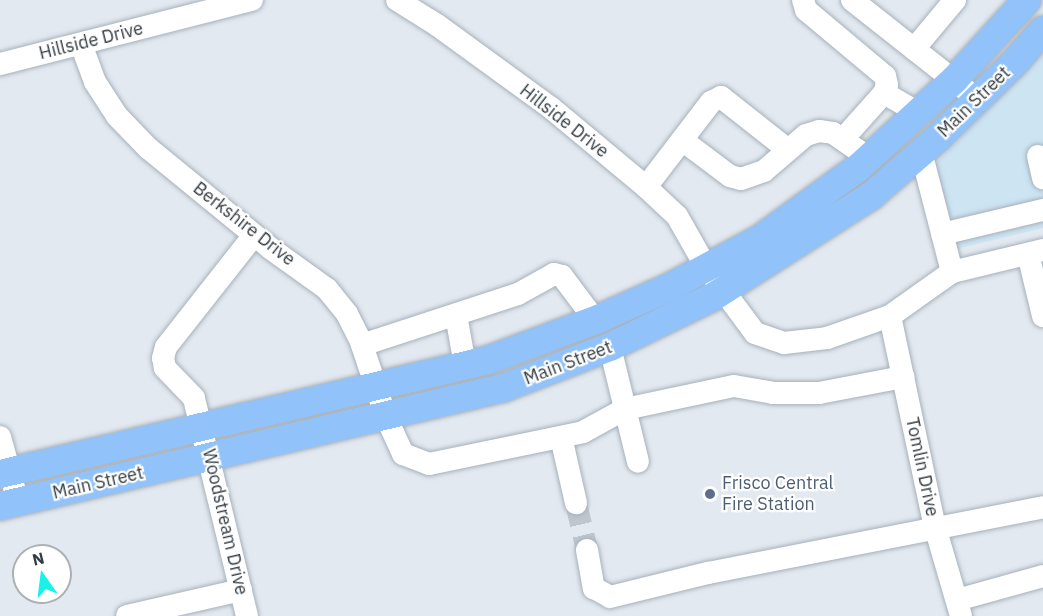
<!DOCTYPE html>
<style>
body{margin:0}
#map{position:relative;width:1043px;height:616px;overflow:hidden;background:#e3e9f0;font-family:"IBM Plex Sans",sans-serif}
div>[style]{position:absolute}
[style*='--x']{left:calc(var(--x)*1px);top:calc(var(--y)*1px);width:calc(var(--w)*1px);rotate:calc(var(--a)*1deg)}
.commercial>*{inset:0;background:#cde4f3}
.minor-tunnel>*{height:22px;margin-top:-11px;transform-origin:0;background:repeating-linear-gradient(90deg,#c0c6cd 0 22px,transparent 0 33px)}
.roads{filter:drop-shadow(0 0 2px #a6b1bb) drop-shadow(0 0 2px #a6b1bb)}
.minor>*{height:22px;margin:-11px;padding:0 11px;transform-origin:11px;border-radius:11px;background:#fff}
.major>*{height:28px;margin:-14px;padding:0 14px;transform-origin:14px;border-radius:14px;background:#92c2fa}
.dots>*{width:16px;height:16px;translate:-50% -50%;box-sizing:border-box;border:3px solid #fff;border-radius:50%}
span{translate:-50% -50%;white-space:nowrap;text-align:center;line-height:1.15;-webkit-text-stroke:4.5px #fff;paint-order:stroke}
.street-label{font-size:18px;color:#333c42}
.service-label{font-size:18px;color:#4e5e75}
.left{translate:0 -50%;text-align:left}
.north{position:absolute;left:12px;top:544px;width:60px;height:60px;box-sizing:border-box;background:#fff;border:2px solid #adb1b3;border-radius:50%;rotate:346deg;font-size:16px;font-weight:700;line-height:24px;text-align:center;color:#333c42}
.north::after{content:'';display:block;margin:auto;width:21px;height:27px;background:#19f1ea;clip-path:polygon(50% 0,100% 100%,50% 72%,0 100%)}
</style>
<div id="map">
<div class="commercial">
<div style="clip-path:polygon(1043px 47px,1043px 228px,939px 253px,919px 181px,988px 110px)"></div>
</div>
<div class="minor-tunnel">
<div style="--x:576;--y:503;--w:48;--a:76.8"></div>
</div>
<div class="roads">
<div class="minor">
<div style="--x:397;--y:0;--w:47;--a:32"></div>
<div style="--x:437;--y:25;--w:140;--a:36"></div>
<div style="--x:550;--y:107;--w:125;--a:39.8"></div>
<div style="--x:646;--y:187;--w:42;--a:43.1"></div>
<div style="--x:677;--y:216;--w:59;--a:60.4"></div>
<div style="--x:706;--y:267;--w:82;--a:53.4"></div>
<div style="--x:755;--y:333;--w:31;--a:19"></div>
<div style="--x:784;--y:343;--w:43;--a:-6.6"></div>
<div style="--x:827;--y:338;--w:67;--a:-19.2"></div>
<div style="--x:890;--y:316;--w:76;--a:-35.4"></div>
<div style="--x:952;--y:272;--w:94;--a:-13.6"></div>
<div style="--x:803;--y:0;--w:10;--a:73"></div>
<div style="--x:806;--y:10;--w:103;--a:39.9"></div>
<div style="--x:885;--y:76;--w:9;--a:77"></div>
<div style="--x:887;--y:85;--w:9;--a:111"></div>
<div style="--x:884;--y:93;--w:62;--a:131.7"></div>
<div style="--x:852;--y:0;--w:145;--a:38.3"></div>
<div style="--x:81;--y:44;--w:40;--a:69.8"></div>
<div style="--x:95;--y:82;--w:40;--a:57.1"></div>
<div style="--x:117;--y:116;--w:45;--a:45.9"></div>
<div style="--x:148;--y:148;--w:158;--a:39.3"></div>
<div style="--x:270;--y:248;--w:70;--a:35.7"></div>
<div style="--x:327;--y:289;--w:32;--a:51"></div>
<div style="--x:347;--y:314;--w:28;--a:63"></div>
<div style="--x:360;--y:339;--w:82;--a:71.6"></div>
<div style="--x:386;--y:417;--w:41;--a:65.3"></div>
<div style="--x:403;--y:454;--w:28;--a:21"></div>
<div style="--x:429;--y:464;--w:157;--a:-11.7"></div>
<div style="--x:583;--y:432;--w:48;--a:-28.7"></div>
<div style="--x:625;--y:409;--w:111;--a:-11.9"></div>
<div style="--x:734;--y:386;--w:40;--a:10"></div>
<div style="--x:773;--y:393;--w:46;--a:0"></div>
<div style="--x:819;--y:393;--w:86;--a:-10.8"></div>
<div style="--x:914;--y:49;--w:64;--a:-50.1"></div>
<div style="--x:0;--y:64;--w:260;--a:-14.3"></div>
<div style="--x:884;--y:93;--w:39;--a:30"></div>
<div style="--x:682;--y:140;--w:60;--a:36.9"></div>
<div style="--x:730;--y:176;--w:11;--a:15"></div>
<div style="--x:741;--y:179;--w:24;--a:-19"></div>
<div style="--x:764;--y:171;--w:55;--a:-40.6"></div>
<div style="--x:806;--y:135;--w:14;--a:-17"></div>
<div style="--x:819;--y:131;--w:14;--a:8"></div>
<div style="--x:833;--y:133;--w:44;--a:34.8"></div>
<div style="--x:921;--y:152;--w:124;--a:75.5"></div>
<div style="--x:1038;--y:156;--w:23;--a:77"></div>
<div style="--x:646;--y:187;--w:107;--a:-52.6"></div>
<div style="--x:711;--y:102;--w:11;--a:-27"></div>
<div style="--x:721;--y:97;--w:85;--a:38.3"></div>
<div style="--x:942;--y:234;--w:104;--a:-13.4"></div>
<div style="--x:1028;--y:254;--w:64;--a:76.4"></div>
<div style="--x:456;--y:315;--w:51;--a:79.8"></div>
<div style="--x:890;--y:316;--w:216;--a:78"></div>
<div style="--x:935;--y:527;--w:93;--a:73.7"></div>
<div style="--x:362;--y:345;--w:164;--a:-18.1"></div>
<div style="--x:518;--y:294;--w:41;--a:-29.1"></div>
<div style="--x:554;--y:274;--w:8;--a:14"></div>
<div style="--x:562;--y:276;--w:55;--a:53.1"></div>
<div style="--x:610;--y:347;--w:118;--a:76.3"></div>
<div style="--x:0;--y:437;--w:67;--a:74.5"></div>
<div style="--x:561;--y:437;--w:68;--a:77.2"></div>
<div style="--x:587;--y:550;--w:39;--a:80"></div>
<div style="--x:594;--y:588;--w:18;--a:29"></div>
<div style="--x:610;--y:597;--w:101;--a:-13.8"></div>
<div style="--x:708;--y:573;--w:341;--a:-11.1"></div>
<div style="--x:957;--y:600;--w:89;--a:-15.6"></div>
<div style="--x:127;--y:616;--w:117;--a:-12.8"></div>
<div style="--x:247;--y:616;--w:224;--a:-103.7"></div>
<div style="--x:194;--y:398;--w:42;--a:-134"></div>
<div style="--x:165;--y:368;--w:10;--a:-101"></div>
<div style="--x:163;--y:358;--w:11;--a:-75"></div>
<div style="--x:166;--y:347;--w:142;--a:-51.8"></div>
</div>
<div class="major">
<div style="--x:0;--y:474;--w:501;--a:-13.15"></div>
<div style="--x:488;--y:360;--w:117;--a:-20.4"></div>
<div style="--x:598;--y:319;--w:77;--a:-23.9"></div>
<div style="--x:668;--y:288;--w:104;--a:-28"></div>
<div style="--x:760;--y:239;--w:122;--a:-36"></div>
<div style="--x:859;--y:167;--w:129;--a:-42.5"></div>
<div style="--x:954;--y:80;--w:108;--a:-47.6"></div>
<div style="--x:0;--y:506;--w:517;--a:-13.2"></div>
<div style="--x:503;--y:388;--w:115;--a:-21"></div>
<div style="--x:610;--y:347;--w:114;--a:-25.9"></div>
<div style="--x:713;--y:297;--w:188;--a:-32.6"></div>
<div style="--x:871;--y:196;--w:90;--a:-40.9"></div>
<div style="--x:939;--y:137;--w:108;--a:-44.6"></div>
<div style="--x:1016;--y:61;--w:41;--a:-48.9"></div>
</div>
</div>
<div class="dots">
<div style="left:710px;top:494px;background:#5c6f8a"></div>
</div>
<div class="street-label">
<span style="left:91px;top:41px;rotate:-14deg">Hillside Drive</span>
<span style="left:974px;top:102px;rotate:-44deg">Main Street</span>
<span style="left:564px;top:121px;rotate:38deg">Hillside Drive</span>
<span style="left:244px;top:224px;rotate:38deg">Berkshire Drive</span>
<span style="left:568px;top:363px;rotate:-21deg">Main Street</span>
<span style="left:922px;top:467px;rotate:78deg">Tomlin Drive</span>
<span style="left:98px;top:483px;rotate:-13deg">Main Street</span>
<span style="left:225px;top:522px;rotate:77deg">Woodstream Drive</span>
</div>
<div class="service-label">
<span class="left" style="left:722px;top:494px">Frisco Central<br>Fire Station</span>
</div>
<div class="north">N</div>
</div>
